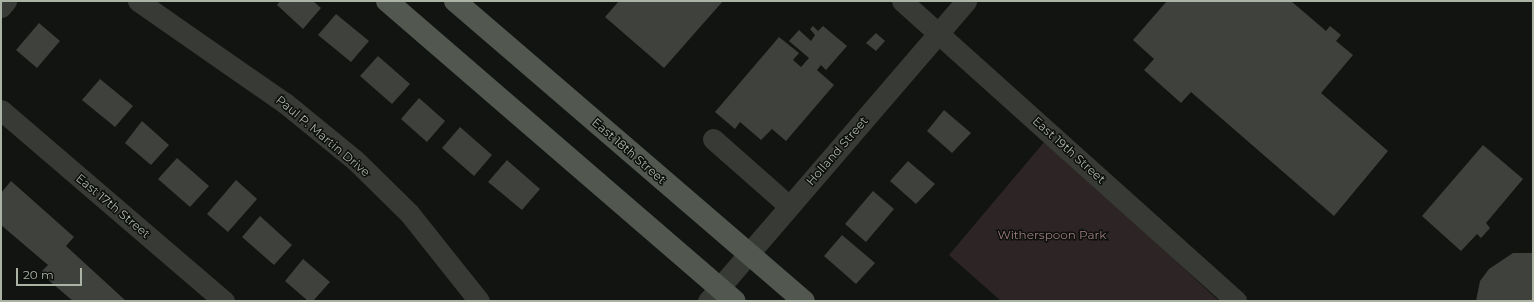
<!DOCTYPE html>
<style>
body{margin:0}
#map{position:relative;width:1534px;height:302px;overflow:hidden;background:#121412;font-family:Montserrat,sans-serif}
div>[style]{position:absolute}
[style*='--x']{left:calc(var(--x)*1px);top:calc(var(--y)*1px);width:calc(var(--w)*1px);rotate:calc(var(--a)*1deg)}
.green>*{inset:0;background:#2d2525}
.building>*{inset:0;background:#3e413c}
.minor>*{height:21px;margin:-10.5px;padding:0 10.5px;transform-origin:10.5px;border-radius:10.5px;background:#373a35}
.major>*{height:22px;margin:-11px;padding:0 11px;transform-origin:11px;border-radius:11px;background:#525750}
span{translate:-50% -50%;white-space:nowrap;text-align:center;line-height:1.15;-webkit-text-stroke:3px #0d0f0d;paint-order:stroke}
.street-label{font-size:12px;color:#abb3a5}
.park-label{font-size:12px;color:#9d7d7f}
.frame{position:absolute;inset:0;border:2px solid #abb3a5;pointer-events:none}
.scale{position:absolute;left:16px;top:268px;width:66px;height:18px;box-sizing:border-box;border:2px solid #abb3a5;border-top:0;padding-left:5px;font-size:12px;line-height:14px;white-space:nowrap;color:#abb3a5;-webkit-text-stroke:3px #0d0f0d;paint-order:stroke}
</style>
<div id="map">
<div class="green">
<div style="clip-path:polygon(1045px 141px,1105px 195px,1219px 301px,1001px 301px,949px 255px)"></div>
</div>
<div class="building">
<div style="clip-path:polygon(280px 1px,313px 1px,321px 8px,303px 29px,277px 5px)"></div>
<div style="clip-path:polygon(619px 1px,723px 1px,664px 68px,605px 17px)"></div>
<div style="clip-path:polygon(1167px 1px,1291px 1px,1326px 31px,1330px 26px,1341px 35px,1336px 41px,1353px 55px,1321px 93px,1388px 151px,1334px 216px,1191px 92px,1181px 103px,1144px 70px,1154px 59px,1133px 40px)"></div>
<div style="clip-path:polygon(336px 14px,369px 41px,351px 62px,318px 35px)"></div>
<div style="clip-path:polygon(39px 23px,60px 41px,37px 68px,16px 50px)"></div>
<div style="clip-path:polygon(813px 26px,818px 31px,823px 26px,847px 46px,826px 70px,821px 65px,817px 70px,834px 85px,786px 141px,772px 129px,761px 140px,740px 122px,735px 129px,715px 112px,779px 37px,799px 53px,793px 60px,801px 67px,809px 58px,789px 41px,799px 30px,811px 41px,815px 35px,810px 29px)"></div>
<div style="clip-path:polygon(876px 33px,885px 41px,876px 51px,866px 43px)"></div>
<div style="clip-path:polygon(378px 56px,410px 84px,392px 104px,360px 76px)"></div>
<div style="clip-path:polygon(100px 79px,133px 106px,115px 127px,82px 100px)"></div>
<div style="clip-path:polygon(419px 98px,445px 121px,427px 142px,401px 119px)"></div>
<div style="clip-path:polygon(944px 110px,971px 133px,952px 153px,927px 131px)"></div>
<div style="clip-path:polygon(142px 121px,169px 145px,151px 165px,125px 143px)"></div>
<div style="clip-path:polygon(460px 127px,492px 155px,474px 176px,442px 148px)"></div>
<div style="clip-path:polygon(1483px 145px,1523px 179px,1486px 223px,1490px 228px,1481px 238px,1477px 234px,1461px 251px,1422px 216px)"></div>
<div style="clip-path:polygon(177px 158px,209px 186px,190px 207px,158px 179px)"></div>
<div style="clip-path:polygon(507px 160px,540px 189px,522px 210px,488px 182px)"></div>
<div style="clip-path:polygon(908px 161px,935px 184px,916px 204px,890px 181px)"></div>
<div style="clip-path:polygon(236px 180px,257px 199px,228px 232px,207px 214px)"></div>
<div style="clip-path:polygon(11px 181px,74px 237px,66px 246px,126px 301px,73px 301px,40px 273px,48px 265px,1px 225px,1px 193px)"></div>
<div style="clip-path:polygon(873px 191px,894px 209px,866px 242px,845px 224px)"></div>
<div style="clip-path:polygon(260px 216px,292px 245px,274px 265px,242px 237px)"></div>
<div style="clip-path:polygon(842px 235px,875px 263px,856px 284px,824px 256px)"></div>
<div style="clip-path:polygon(1513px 253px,1533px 253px,1533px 301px,1476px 301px,1480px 281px,1489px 269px)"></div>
<div style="clip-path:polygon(303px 259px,330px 282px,313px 301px,308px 301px,285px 281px)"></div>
</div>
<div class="minor">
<div style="--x:138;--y:1;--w:179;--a:34.8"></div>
<div style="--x:285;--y:103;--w:90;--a:39.2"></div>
<div style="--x:355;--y:160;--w:76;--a:44.5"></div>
<div style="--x:409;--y:213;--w:112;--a:51.5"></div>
<div style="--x:902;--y:1;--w:449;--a:41.9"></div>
<div style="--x:1;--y:7;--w:8;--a:-50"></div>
<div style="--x:1;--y:110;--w:294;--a:40.6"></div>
<div style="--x:713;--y:139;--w:101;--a:41.4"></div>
<div style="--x:708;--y:301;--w:396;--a:-49.3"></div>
</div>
<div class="major">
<div style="--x:387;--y:1;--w:459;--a:40.8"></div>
<div style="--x:455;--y:1;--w:460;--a:40.7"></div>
</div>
<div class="street-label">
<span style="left:323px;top:136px;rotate:40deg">Paul P. Martin Drive</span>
<span style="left:1069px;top:150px;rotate:42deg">East 19th Street</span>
<span style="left:629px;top:151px;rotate:41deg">East 18th Street</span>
<span style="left:837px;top:151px;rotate:-49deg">Holland Street</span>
<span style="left:113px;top:206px;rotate:40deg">East 17th Street</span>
</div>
<div class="park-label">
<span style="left:1052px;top:235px">Witherspoon Park</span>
</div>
<div class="frame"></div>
<div class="scale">20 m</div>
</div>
